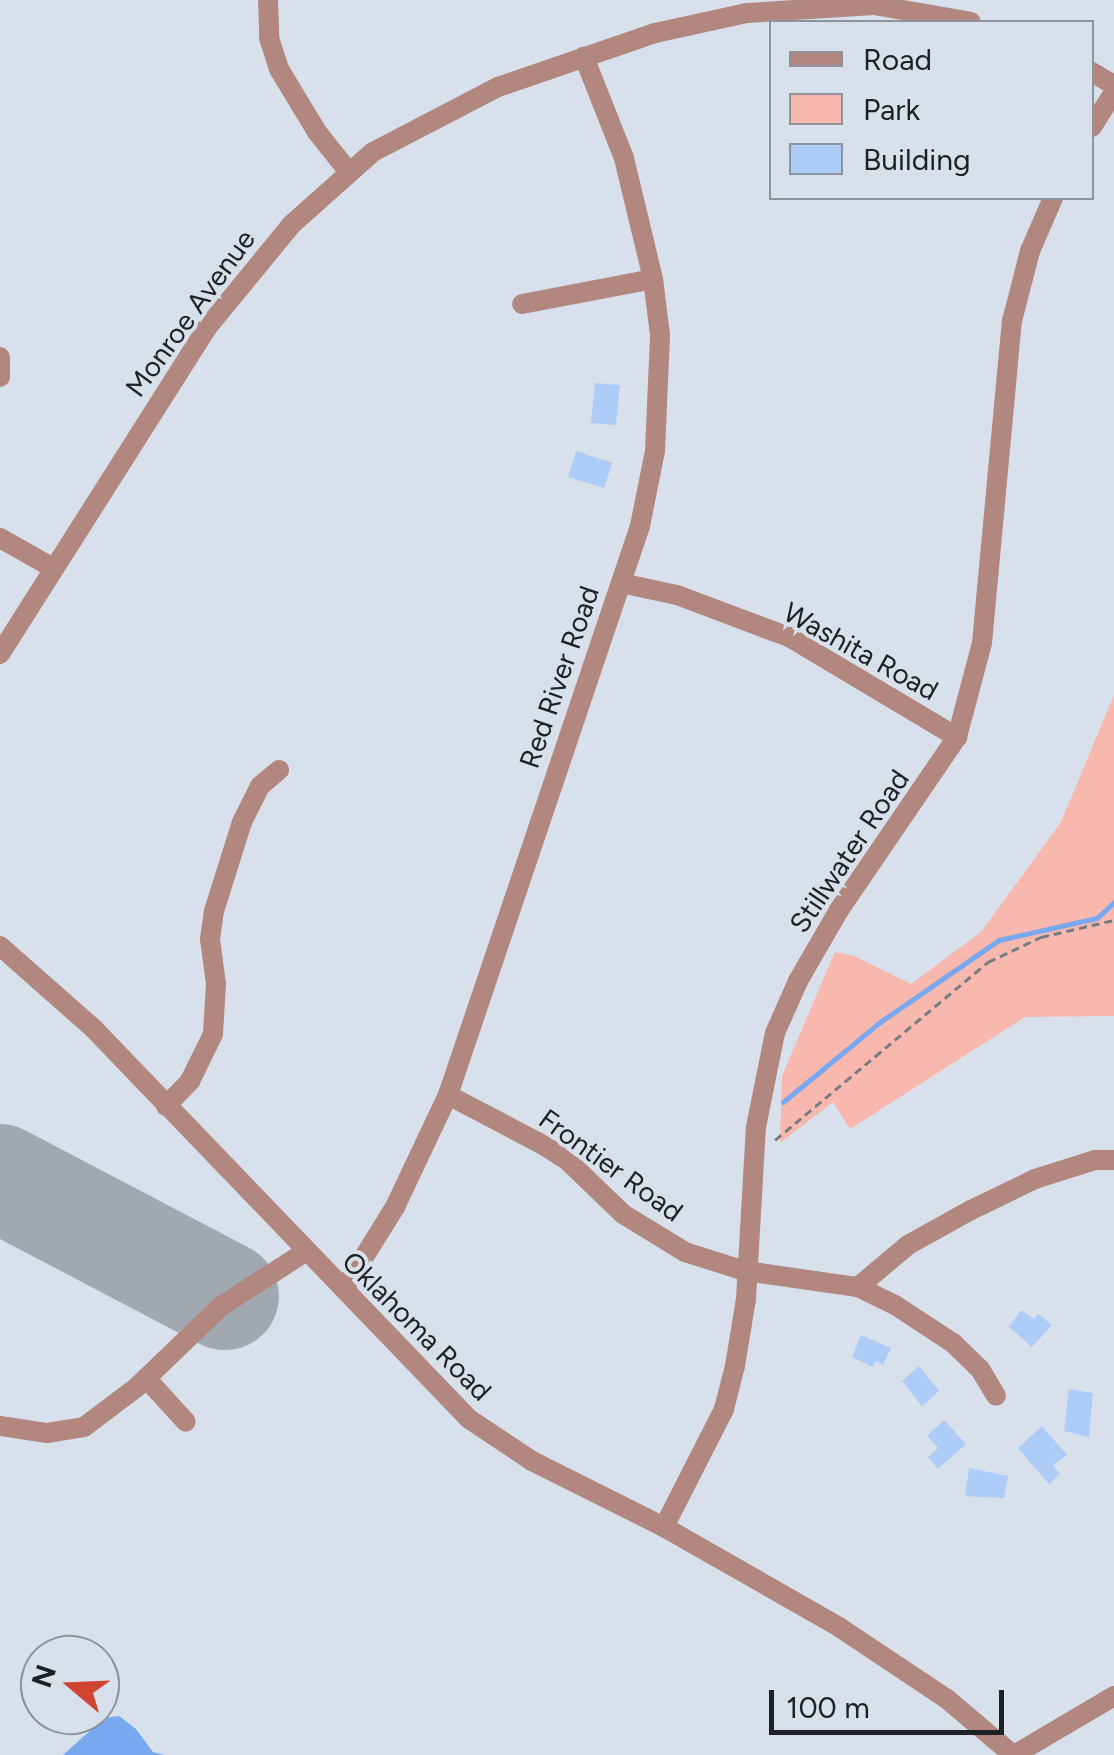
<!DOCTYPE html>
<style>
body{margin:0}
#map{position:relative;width:1114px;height:1755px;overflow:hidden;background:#d8e0eb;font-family:Figtree,sans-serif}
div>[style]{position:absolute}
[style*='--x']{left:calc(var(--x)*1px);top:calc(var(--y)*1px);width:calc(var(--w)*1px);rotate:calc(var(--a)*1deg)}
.green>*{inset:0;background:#f8b8ad}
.water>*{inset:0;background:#78a8ef}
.stream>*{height:5px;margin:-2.5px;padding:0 2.5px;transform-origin:2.5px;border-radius:2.5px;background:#78a8ef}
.runway>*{height:108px;margin:-54px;padding:0 54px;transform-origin:54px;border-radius:54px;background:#a2a8b1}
.building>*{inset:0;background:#aeccf8}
.path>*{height:2.5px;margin-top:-1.25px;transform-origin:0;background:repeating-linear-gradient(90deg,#767c83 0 8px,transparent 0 13px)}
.minor>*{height:20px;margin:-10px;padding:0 10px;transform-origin:10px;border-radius:10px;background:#b18780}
span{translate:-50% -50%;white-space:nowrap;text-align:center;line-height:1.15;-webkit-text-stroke:8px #d8e0eb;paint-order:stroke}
.street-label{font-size:28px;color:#1d2024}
.legend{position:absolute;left:769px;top:20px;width:325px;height:180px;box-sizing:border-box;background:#d8e0eb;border:2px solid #8d939b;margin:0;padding:12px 18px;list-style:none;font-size:30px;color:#1d2024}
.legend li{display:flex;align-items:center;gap:20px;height:50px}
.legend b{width:50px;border:2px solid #8d939b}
.north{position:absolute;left:20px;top:1635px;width:100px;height:100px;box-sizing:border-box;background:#d8e0eb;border:2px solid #8d939b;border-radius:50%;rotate:289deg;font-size:28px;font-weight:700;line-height:40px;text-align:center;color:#1d2024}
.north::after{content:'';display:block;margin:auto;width:35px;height:45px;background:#d04432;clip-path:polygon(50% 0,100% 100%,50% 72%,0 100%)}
.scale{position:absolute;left:769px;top:1690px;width:235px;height:45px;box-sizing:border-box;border:5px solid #1d2024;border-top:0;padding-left:12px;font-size:30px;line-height:35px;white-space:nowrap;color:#1d2024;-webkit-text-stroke:8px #d8e0eb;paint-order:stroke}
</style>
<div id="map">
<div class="green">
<div style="clip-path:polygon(1114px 695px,1114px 1016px,1025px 1017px,850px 1129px,833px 1102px,780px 1143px,782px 1076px,835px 952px,854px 956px,911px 984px,981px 932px,1061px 822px)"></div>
</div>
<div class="water">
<div style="clip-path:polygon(119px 1716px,136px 1729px,153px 1752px,164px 1755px,63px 1755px,104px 1718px)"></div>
</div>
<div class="stream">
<div style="--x:783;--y:1102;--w:126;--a:-39.5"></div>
<div style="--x:880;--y:1022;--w:145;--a:-34.6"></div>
<div style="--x:999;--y:940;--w:100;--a:-12.7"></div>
<div style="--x:1097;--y:918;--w:23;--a:-43"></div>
</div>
<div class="runway">
<div style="--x:0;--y:1178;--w:254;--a:27.7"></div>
</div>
<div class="building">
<div style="clip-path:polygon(595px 383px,620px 385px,616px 425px,591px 423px)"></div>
<div style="clip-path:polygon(576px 451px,612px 463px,604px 488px,568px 477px)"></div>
<div style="clip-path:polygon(1021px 1310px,1034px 1319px,1038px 1314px,1052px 1325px,1032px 1347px,1009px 1327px)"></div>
<div style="clip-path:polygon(861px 1335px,891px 1348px,883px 1365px,875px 1361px,873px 1367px,852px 1357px)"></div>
<div style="clip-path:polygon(919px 1366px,939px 1391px,922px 1406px,902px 1381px)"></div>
<div style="clip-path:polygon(1069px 1389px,1093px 1393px,1089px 1437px,1064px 1431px)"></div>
<div style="clip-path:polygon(944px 1420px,966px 1444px,938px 1469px,928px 1457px,938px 1448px,927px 1436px)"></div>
<div style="clip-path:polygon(1042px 1426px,1067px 1455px,1053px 1465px,1060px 1474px,1049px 1484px,1018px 1448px)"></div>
<div style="clip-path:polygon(969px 1468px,1008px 1476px,1004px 1498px,965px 1496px)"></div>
</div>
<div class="path">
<div style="--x:775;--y:1140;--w:278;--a:-39.9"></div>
<div style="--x:988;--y:962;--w:59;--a:-25.3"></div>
<div style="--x:1041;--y:937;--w:75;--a:-13.1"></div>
</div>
<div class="minor">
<div style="--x:268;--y:0;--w:38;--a:88"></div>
<div style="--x:269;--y:38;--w:33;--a:72"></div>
<div style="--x:279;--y:69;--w:74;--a:58.9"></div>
<div style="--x:317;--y:132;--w:50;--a:51.5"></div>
<div style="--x:1092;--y:72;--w:26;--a:31"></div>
<div style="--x:1092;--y:127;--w:41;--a:-57.8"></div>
<div style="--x:522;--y:304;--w:133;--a:-10.8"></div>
<div style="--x:0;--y:357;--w:20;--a:90"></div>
<div style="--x:0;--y:538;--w:61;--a:29.5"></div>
<div style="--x:621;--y:583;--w:57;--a:12.1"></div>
<div style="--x:677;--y:595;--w:120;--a:20.6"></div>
<div style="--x:789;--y:637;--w:196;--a:30.8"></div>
<div style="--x:0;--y:654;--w:385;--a:-57.6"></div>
<div style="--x:206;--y:329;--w:134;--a:-50.7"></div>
<div style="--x:291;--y:225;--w:110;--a:-41.7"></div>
<div style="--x:373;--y:152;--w:141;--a:-27.5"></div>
<div style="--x:498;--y:87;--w:166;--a:-19"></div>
<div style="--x:655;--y:33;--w:94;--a:-12.3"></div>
<div style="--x:747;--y:13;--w:127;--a:-3.6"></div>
<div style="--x:874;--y:5;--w:98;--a:9.9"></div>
<div style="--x:0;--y:946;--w:124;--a:41.4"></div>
<div style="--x:93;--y:1028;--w:542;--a:46.12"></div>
<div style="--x:469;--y:1419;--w:76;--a:33.7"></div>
<div style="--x:532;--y:1461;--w:148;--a:26.6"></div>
<div style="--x:664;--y:1527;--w:202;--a:29.7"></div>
<div style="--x:839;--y:1627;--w:130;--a:33.7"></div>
<div style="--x:947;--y:1699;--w:87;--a:40.3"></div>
<div style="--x:448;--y:1095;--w:110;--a:27.7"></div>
<div style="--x:545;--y:1146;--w:27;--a:33"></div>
<div style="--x:568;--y:1161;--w:76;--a:43.9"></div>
<div style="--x:623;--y:1214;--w:73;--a:31.5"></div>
<div style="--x:685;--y:1252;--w:63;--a:17.6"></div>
<div style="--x:745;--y:1271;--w:114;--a:8.1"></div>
<div style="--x:858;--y:1287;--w:41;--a:25.9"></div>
<div style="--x:895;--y:1305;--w:69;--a:33.2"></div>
<div style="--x:953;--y:1343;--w:37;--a:44"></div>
<div style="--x:980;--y:1369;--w:31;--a:59"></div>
<div style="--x:166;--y:1106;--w:35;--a:-46"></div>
<div style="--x:190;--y:1081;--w:52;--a:-63.9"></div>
<div style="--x:213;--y:1034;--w:50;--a:-86.6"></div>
<div style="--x:216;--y:984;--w:45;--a:-97.6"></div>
<div style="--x:210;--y:939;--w:28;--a:-82"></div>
<div style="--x:214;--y:911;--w:93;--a:-72.5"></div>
<div style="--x:242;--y:822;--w:40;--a:-63.4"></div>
<div style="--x:260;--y:786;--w:25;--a:-40"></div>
<div style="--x:858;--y:1287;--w:65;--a:-40"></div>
<div style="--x:908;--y:1245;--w:72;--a:-29.1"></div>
<div style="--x:971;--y:1210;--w:71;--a:-25.8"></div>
<div style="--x:1035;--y:1179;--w:63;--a:-17.6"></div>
<div style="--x:1095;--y:1160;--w:19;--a:0"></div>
<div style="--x:344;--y:1289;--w:97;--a:-58.1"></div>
<div style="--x:395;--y:1207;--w:124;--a:-64.7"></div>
<div style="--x:448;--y:1095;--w:601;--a:-71.35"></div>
<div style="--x:640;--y:526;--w:76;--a:-78.7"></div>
<div style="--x:655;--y:451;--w:116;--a:-87.5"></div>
<div style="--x:660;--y:335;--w:56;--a:-97.1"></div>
<div style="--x:653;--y:279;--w:124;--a:-103.5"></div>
<div style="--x:624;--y:158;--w:109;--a:-111.6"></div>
<div style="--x:146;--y:1378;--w:59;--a:47.7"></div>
<div style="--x:0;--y:1426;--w:48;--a:8.5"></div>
<div style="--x:47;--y:1433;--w:37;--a:-9"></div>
<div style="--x:84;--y:1427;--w:66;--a:-37"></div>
<div style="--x:137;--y:1387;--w:115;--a:-43.9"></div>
<div style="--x:220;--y:1307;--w:101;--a:-32.9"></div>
<div style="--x:664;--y:1527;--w:132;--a:-63"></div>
<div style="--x:724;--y:1409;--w:44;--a:-75.7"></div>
<div style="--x:735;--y:1366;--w:68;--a:-80.7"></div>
<div style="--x:746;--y:1299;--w:172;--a:-86.7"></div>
<div style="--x:756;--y:1127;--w:96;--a:-78.6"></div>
<div style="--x:775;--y:1033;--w:57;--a:-66.1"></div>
<div style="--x:798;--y:981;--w:82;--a:-60"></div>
<div style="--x:839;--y:910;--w:209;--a:-55.7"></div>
<div style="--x:957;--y:737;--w:97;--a:-75.1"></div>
<div style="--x:982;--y:643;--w:323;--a:-84.7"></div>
<div style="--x:1012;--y:321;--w:72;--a:-75.6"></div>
<div style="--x:1030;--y:251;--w:58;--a:-66.5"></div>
<div style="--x:1014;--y:1755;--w:116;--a:-30.5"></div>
</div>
<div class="street-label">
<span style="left:190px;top:313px;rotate:-54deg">Monroe Avenue</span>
<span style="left:861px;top:651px;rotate:29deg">Washita Road</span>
<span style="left:559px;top:677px;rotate:-71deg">Red River Road</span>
<span style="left:849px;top:851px;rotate:-56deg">Stillwater Road</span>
<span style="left:611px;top:1165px;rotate:36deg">Frontier Road</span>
<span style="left:417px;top:1326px;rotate:45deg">Oklahoma Road</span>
</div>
<ul class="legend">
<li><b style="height:12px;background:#b18780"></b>Road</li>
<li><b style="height:28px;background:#f8b8ad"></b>Park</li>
<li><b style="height:28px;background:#aeccf8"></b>Building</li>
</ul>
<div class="north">N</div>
<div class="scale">100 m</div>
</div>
